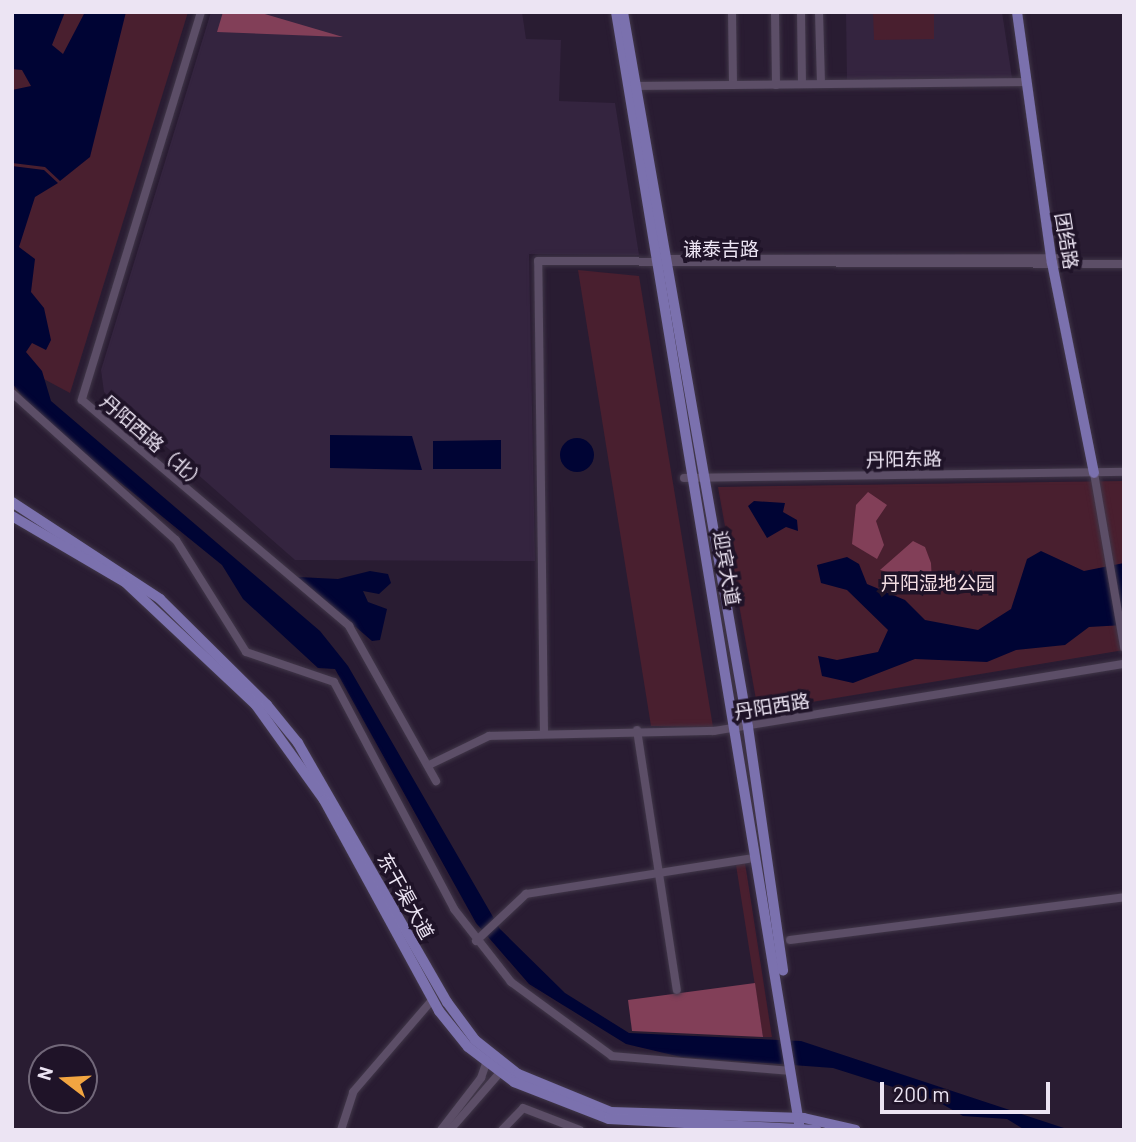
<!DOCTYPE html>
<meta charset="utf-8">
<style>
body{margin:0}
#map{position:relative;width:1136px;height:1142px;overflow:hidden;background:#291c32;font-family:Barlow,"Noto Sans SC",sans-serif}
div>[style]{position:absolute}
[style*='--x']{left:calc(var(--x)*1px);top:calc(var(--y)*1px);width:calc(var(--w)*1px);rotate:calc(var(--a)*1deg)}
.built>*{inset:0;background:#34243f}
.green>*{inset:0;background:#491f2f}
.forest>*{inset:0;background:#823f58}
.water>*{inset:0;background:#000434}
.round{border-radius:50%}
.roads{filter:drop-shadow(0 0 2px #413749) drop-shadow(0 0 2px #413749)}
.minor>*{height:8px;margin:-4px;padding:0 4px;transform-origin:4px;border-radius:4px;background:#5c4e67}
.major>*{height:10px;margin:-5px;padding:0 5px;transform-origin:5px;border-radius:5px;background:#7b71ae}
span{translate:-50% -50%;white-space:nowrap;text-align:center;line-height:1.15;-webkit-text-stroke:7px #1f1328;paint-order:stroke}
.street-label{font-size:19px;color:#ece4f3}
.park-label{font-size:19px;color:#f2dce2}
.frame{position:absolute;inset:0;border:14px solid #ece4f3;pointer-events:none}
.north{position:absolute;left:28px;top:1044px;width:70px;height:70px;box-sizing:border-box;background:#1f1328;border:2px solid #716779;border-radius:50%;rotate:287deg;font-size:19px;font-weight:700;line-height:28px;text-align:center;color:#ece4f3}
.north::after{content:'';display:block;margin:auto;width:24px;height:32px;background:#f2a541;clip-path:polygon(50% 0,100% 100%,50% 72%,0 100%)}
.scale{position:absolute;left:880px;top:1082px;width:170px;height:32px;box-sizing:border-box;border:4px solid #ece4f3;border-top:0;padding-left:9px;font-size:21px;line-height:24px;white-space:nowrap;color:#ece4f3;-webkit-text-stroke:5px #1f1328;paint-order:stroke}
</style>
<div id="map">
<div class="built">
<div style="clip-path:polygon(211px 12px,522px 12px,526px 39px,561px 40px,559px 101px,615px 103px,639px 255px,529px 254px,535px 561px,295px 560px,104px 392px,101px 370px)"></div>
<div style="clip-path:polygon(846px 12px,1002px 12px,1012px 78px,847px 82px)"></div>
</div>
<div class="green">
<div style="clip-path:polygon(12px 12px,188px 12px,70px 393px,12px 362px)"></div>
<div style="clip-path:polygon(873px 12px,934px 12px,934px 39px,874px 40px)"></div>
<div style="clip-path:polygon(578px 270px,639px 276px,713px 727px,651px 726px)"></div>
<div style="clip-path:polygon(1124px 481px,1124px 650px,758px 711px,718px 487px)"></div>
<div style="clip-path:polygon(745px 863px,772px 1037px,763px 1037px,736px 865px)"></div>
</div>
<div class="forest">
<div style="clip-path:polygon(223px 12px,258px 12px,343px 37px,217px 32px)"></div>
<div style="clip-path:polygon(868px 492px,887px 505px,876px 521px,884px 545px,877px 559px,852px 544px,856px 505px)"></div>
<div style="clip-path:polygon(913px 541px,925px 547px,931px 563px,932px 583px,925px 588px,906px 587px,908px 578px,880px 570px)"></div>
<div style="clip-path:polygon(755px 983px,763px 1037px,632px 1031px,628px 1000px)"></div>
</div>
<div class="water">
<div style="clip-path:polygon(12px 12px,65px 12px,52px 45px,63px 54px,85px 12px,126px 12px,90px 157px,60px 181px,45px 167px,12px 163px,12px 90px,31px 86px,22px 70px,12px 69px)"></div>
<div style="clip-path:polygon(12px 166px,44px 170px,58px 183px,35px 197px,19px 247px,35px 259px,31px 292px,44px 308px,51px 340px,46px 350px,32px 343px,26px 352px,42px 371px,51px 401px,320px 631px,348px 666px,500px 929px,565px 993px,629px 1033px,801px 1041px,1070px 1130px,1025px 1130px,1007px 1119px,963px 1116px,937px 1101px,833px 1068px,681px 1057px,626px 1044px,529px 984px,476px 923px,335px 669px,318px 668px,243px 599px,222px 565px,37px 415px,12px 383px)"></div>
<div style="clip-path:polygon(330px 435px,412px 436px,422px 470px,330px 468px)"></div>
<div class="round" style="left:560px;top:438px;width:34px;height:34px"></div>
<div style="clip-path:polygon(501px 440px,501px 469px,433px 469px,433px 441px)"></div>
<div style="clip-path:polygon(754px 501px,785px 503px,783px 512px,797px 520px,798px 531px,786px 527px,767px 538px,748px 506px)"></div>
<div style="clip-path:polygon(1041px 551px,1084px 571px,1124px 563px,1124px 625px,1089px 627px,1065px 645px,1016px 650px,987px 662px,915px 659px,853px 683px,822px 676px,818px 656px,837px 660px,878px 652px,888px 630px,847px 590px,821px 583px,817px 565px,847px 557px,859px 564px,867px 584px,905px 600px,925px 620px,978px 630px,1011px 609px,1027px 559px)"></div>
<div style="clip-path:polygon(370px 571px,388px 574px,391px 583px,379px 594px,363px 591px,368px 602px,387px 609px,380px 640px,372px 641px,298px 577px,338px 579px)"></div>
</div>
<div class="roads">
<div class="minor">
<div style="--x:201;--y:12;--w:406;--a:107.1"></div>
<div style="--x:82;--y:400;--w:350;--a:40.2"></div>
<div style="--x:349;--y:626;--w:178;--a:60.7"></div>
<div style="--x:732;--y:12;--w:73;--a:89.2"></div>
<div style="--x:775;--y:12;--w:73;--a:89.2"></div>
<div style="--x:801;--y:12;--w:72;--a:89.2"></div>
<div style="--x:819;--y:12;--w:72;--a:88.4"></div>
<div style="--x:637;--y:86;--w:388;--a:-0.6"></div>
<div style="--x:661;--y:259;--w:396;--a:-0.1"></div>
<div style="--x:12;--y:393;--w:220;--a:41.9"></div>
<div style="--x:176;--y:540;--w:132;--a:58"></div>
<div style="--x:246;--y:652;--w:93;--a:18.8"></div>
<div style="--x:334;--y:682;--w:257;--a:62.1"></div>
<div style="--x:454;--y:909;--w:93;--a:52"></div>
<div style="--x:511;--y:982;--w:125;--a:36.2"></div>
<div style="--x:612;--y:1056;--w:179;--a:4.8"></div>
<div style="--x:1094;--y:473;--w:177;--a:80.2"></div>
<div style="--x:684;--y:478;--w:440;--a:-0.8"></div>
<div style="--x:637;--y:730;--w:263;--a:81.3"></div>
<div style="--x:544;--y:734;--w:473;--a:-90.7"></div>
<div style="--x:538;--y:261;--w:586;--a:0.29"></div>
<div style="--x:429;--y:765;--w:67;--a:-25.8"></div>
<div style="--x:489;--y:736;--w:225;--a:-1.3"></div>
<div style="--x:714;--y:731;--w:415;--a:-9.3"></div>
<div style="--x:790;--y:940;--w:337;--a:-7.3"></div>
<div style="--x:476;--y:941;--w:69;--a:-43.2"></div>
<div style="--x:526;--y:894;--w:225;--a:-9"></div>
<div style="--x:341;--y:1130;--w:40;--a:-72"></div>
<div style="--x:353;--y:1092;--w:123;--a:-49.3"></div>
<div style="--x:441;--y:1130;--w:66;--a:-52.4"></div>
<div style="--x:481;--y:1078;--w:18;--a:-71"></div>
<div style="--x:450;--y:1130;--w:81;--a:-49"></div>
<div style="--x:502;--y:1130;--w:30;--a:-46"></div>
<div style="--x:523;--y:1108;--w:61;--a:21.1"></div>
</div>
<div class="major">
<div style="--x:616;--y:12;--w:1133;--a:80.65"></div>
<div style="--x:623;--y:12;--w:726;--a:80.08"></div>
<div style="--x:748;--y:727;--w:246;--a:81.8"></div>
<div style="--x:1017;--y:12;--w:253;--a:82.1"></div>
<div style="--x:1052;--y:263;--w:214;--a:78.7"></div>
<div style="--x:12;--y:502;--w:177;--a:33.2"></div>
<div style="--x:160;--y:599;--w:151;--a:44.7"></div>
<div style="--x:267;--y:705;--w:49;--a:50.8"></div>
<div style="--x:298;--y:743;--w:299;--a:60.1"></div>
<div style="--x:447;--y:1002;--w:47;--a:53.6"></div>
<div style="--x:475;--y:1040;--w:55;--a:38.3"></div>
<div style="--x:518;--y:1074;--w:100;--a:22.2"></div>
<div style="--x:611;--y:1112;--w:193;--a:1.8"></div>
<div style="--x:804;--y:1118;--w:53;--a:13"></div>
<div style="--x:12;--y:516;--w:132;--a:30.4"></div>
<div style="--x:126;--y:583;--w:177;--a:43.2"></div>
<div style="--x:255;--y:704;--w:118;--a:54.3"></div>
<div style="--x:324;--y:800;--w:240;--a:61.4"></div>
<div style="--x:439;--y:1011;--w:46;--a:51.1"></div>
<div style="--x:468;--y:1047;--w:58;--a:37.3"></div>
<div style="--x:514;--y:1082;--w:102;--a:21.3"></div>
<div style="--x:609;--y:1119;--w:208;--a:3"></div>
</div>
</div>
<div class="street-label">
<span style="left:1067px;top:241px;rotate:81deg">团结路</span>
<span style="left:721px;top:249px">谦泰吉路</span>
<span style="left:154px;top:442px;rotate:41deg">丹阳西路（北）</span>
<span style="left:904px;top:459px;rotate:-1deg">丹阳东路</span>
<span style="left:727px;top:568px;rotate:80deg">迎宾大道</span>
<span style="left:772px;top:706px;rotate:-9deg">丹阳西路</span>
<span style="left:406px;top:896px;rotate:61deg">东干渠大道</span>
</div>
<div class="park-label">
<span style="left:938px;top:583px">丹阳湿地公园</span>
</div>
<div class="frame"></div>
<div class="north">N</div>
<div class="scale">200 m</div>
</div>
